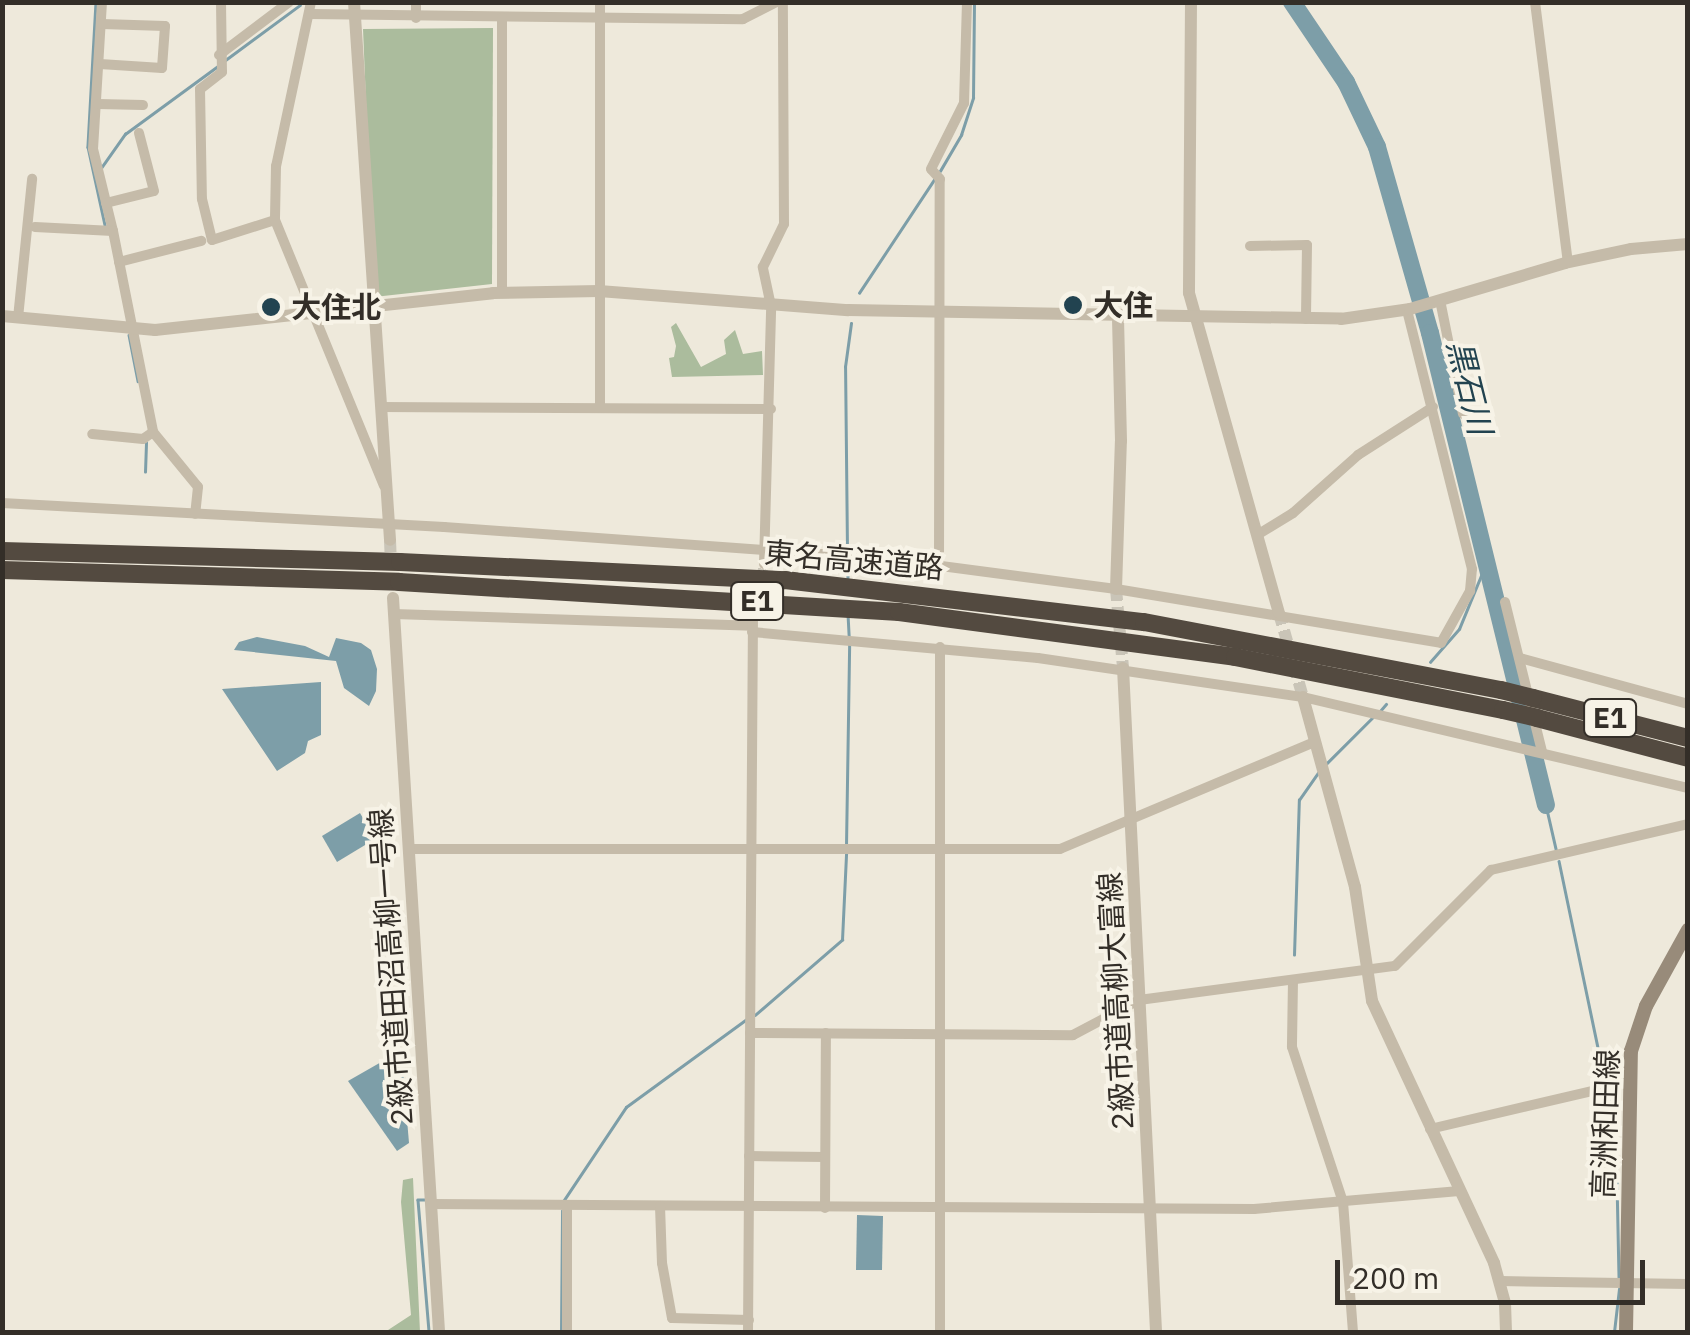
<!DOCTYPE html>
<meta charset="utf-8">
<style>
body{margin:0}
#map{position:relative;width:1690px;height:1335px;overflow:hidden;background:#eee9db;font-family:"IBM Plex Sans","Noto Sans JP",sans-serif}
div>[style]{position:absolute}
[style*='--x']{left:calc(var(--x)*1px);top:calc(var(--y)*1px);width:calc(var(--w)*1px);rotate:calc(var(--a)*1deg)}
.green>*{inset:0;background:#abbc9d}
.water>*{inset:0;background:#7d9ea8}
.stream>*{height:2.5px;margin:-1.25px;padding:0 1.25px;transform-origin:1.25px;border-radius:1.25px;background:#7d9ea8}
.river>*{height:18px;margin:-9px;padding:0 9px;transform-origin:9px;border-radius:9px;background:#7d9ea8}
.minor-tunnel>*{height:10px;margin-top:-5px;transform-origin:0;background:repeating-linear-gradient(90deg,#c9c4b7 0 10px,transparent 0 15px)}
.tertiary-tunnel>*{height:12px;margin-top:-6px;transform-origin:0;background:repeating-linear-gradient(90deg,#c9c4b7 0 12px,transparent 0 18px)}
.minor>*{height:10px;margin:-5px;padding:0 5px;transform-origin:5px;border-radius:5px;background:#c5bba9}
.tertiary>*{height:12px;margin:-6px;padding:0 6px;transform-origin:6px;border-radius:6px;background:#c5bba9}
.secondary>*{height:14px;margin:-7px;padding:0 7px;transform-origin:7px;border-radius:7px;background:#988b7a}
.motorway>*{height:18px;margin:-9px;padding:0 9px;transform-origin:9px;border-radius:9px;background:#534a40}
.motorway-bridge>*{height:18px;margin:-9px;padding:0 9px;transform-origin:9px;border-radius:9px;background:#534a40}
.dots>*{width:28px;height:28px;translate:-50% -50%;box-sizing:border-box;border:5px solid #f7f3e7;border-radius:50%}
span{translate:-50% -50%;white-space:nowrap;text-align:center;line-height:1.15;-webkit-text-stroke:8px #f7f3e7;paint-order:stroke}
.shield-label span{padding:2px 8px;background:#f7f3e7;border:2px solid;border-radius:8px;-webkit-text-stroke-width:0}
.shield-label{font-size:28px;color:#332e28;font-weight:700}
.poi-label{font-size:30px;color:#332e28;font-weight:700}
.left{translate:0 -50%;text-align:left}
.street-label{font-size:30px;color:#332e28}
.water-label{font-size:32px;color:#224350;font-style:italic}
.frame{position:absolute;inset:0;border:5px solid #332e28;pointer-events:none}
.scale{position:absolute;left:1335px;top:1260px;width:310px;height:45px;box-sizing:border-box;border:5px solid #332e28;border-top:0;padding-left:12px;font-size:30px;line-height:35px;white-space:nowrap;color:#332e28;-webkit-text-stroke:8px #f7f3e7;paint-order:stroke}
</style>
<div id="map">
<div class="green">
<div style="clip-path:polygon(493px 28px,492px 284px,374px 297px,363px 29px)"></div>
<div style="clip-path:polygon(676px 323px,701px 367px,726px 354px,724px 340px,735px 330px,743px 354px,762px 351px,763px 375px,672px 377px,669px 358px,674px 357px,676px 346px,671px 327px)"></div>
<div style="clip-path:polygon(413px 1178px,420px 1332px,385px 1332px,411px 1315px,401px 1202px,403px 1180px)"></div>
</div>
<div class="water">
<div style="clip-path:polygon(257px 637px,305px 646px,329px 657px,336px 638px,361px 643px,371px 650px,377px 669px,376px 691px,369px 706px,344px 688px,336px 661px,234px 650px,239px 642px)"></div>
<div style="clip-path:polygon(321px 682px,321px 735px,308px 741px,305px 753px,277px 771px,222px 689px)"></div>
<div style="clip-path:polygon(360px 813px,375px 839px,337px 862px,322px 836px)"></div>
<div style="clip-path:polygon(390px 1057px,403px 1072px,409px 1143px,397px 1151px,348px 1081px)"></div>
<div style="clip-path:polygon(857px 1215px,883px 1216px,882px 1270px,856px 1270px)"></div>
</div>
<div class="stream">
<div style="--x:96;--y:2;--w:145;--a:93.2"></div>
<div style="--x:88;--y:147;--w:80;--a:77.7"></div>
<div style="--x:224;--y:61;--w:94;--a:-36.4"></div>
<div style="--x:101;--y:168;--w:42;--a:-54.8"></div>
<div style="--x:125;--y:134;--w:115;--a:-36.2"></div>
<div style="--x:940;--y:171;--w:42;--a:-59.7"></div>
<div style="--x:961;--y:135;--w:39;--a:-72"></div>
<div style="--x:973;--y:98;--w:96;--a:-89.4"></div>
<div style="--x:859;--y:293;--w:138;--a:-56.5"></div>
<div style="--x:129;--y:335;--w:47;--a:78.9"></div>
<div style="--x:145;--y:472;--w:29;--a:-88"></div>
<div style="--x:847;--y:551;--w:184;--a:-90.6"></div>
<div style="--x:845;--y:367;--w:44;--a:-82.2"></div>
<div style="--x:847;--y:559;--w:22;--a:87"></div>
<div style="--x:848;--y:614;--w:22;--a:87"></div>
<div style="--x:1430;--y:662;--w:44;--a:-48.7"></div>
<div style="--x:1459;--y:629;--w:68;--a:-67.6"></div>
<div style="--x:1380;--y:711;--w:9;--a:-49"></div>
<div style="--x:1326;--y:764;--w:68;--a:-45"></div>
<div style="--x:1546;--y:805;--w:49;--a:77.1"></div>
<div style="--x:846;--y:846;--w:202;--a:-89.1"></div>
<div style="--x:1559;--y:861;--w:278;--a:78.2"></div>
<div style="--x:1616;--y:1133;--w:148;--a:88.8"></div>
<div style="--x:1294;--y:955;--w:155;--a:-88.2"></div>
<div style="--x:1299;--y:800;--w:33;--a:-55"></div>
<div style="--x:755;--y:1015;--w:115;--a:-40.8"></div>
<div style="--x:842;--y:940;--w:86;--a:-87.3"></div>
<div style="--x:425;--y:1200;--w:7;--a:180"></div>
<div style="--x:418;--y:1200;--w:132;--a:85.2"></div>
<div style="--x:562;--y:1203;--w:115;--a:-56.3"></div>
<div style="--x:626;--y:1107;--w:151;--a:-36.1"></div>
<div style="--x:561;--y:1332;--w:121;--a:-89.5"></div>
<div style="--x:1614;--y:1332;--w:43;--a:-83.4"></div>
</div>
<div class="river">
<div style="--x:1292;--y:2;--w:97;--a:56"></div>
<div style="--x:1346;--y:82;--w:72;--a:64.5"></div>
<div style="--x:1377;--y:147;--w:193;--a:74.1"></div>
<div style="--x:1430;--y:333;--w:486;--a:76.2"></div>
</div>
<div class="minor-tunnel">
<div style="--x:755;--y:608;--w:45;--a:-78.4"></div>
</div>
<div class="tertiary-tunnel">
<div style="--x:390;--y:540;--w:50;--a:87.7"></div>
<div style="--x:1116;--y:589;--w:79;--a:84.9"></div>
<div style="--x:1279;--y:613;--w:87;--a:74.1"></div>
</div>
<div class="minor">
<div style="--x:102;--y:2;--w:147;--a:93.5"></div>
<div style="--x:93;--y:149;--w:84;--a:76.3"></div>
<div style="--x:221;--y:2;--w:70;--a:89.2"></div>
<div style="--x:222;--y:72;--w:28;--a:142"></div>
<div style="--x:200;--y:89;--w:110;--a:89"></div>
<div style="--x:202;--y:199;--w:42;--a:76.3"></div>
<div style="--x:212;--y:240;--w:66;--a:-17.6"></div>
<div style="--x:311;--y:2;--w:168;--a:102"></div>
<div style="--x:276;--y:166;--w:54;--a:91.1"></div>
<div style="--x:275;--y:220;--w:287;--a:67.7"></div>
<div style="--x:1535;--y:2;--w:262;--a:82.8"></div>
<div style="--x:310;--y:14;--w:433;--a:0.7"></div>
<div style="--x:743;--y:19;--w:37;--a:-27"></div>
<div style="--x:416;--y:18;--w:16;--a:-90"></div>
<div style="--x:502;--y:18;--w:275;--a:90"></div>
<div style="--x:219;--y:55;--w:88;--a:-37.1"></div>
<div style="--x:100;--y:64;--w:62;--a:3.7"></div>
<div style="--x:162;--y:68;--w:42;--a:-85.9"></div>
<div style="--x:165;--y:26;--w:63;--a:-178.2"></div>
<div style="--x:98;--y:104;--w:45;--a:1.3"></div>
<div style="--x:106;--y:203;--w:49;--a:-14"></div>
<div style="--x:154;--y:191;--w:60;--a:-104.5"></div>
<div style="--x:35;--y:227;--w:78;--a:2.9"></div>
<div style="--x:113;--y:231;--w:205;--a:78.7"></div>
<div style="--x:153;--y:432;--w:12;--a:145"></div>
<div style="--x:143;--y:439;--w:51;--a:-174.4"></div>
<div style="--x:1250;--y:246;--w:57;--a:-1"></div>
<div style="--x:1307;--y:245;--w:74;--a:90.8"></div>
<div style="--x:119;--y:262;--w:85;--a:-14.4"></div>
<div style="--x:1440;--y:300;--w:116;--a:78.6"></div>
<div style="--x:18;--y:318;--w:140;--a:-84.2"></div>
<div style="--x:381;--y:407;--w:390;--a:0.3"></div>
<div style="--x:600;--y:408;--w:406;--a:-90"></div>
<div style="--x:153;--y:432;--w:71;--a:50.7"></div>
<div style="--x:198;--y:487;--w:27;--a:96"></div>
<div style="--x:2;--y:503;--w:443;--a:3.1"></div>
<div style="--x:444;--y:527;--w:445;--a:4.1"></div>
<div style="--x:888;--y:559;--w:230;--a:7.5"></div>
<div style="--x:1116;--y:589;--w:329;--a:9.4"></div>
<div style="--x:1441;--y:643;--w:60;--a:-60.9"></div>
<div style="--x:1470;--y:591;--w:22;--a:-85"></div>
<div style="--x:1472;--y:569;--w:267;--a:-104.1"></div>
<div style="--x:1257;--y:535;--w:42;--a:-31.4"></div>
<div style="--x:1293;--y:513;--w:87;--a:-41.7"></div>
<div style="--x:1358;--y:455;--w:89;--a:-32.6"></div>
<div style="--x:764;--y:564;--w:258;--a:-88.4"></div>
<div style="--x:771;--y:306;--w:40;--a:-102"></div>
<div style="--x:763;--y:267;--w:48;--a:-64"></div>
<div style="--x:784;--y:224;--w:222;--a:-90.3"></div>
<div style="--x:939;--y:565;--w:386;--a:-89.9"></div>
<div style="--x:940;--y:179;--w:13;--a:-132"></div>
<div style="--x:931;--y:169;--w:74;--a:-63.4"></div>
<div style="--x:964;--y:103;--w:101;--a:-88.3"></div>
<div style="--x:1505;--y:602;--w:154;--a:76.1"></div>
<div style="--x:394;--y:614;--w:358;--a:1.9"></div>
<div style="--x:752;--y:632;--w:287;--a:5.2"></div>
<div style="--x:1038;--y:658;--w:268;--a:8.4"></div>
<div style="--x:1303;--y:697;--w:396;--a:13.3"></div>
<div style="--x:1520;--y:658;--w:174;--a:15.3"></div>
<div style="--x:409;--y:849;--w:651;--a:0"></div>
<div style="--x:1060;--y:849;--w:277;--a:-22.8"></div>
<div style="--x:1293;--y:980;--w:67;--a:90.9"></div>
<div style="--x:1292;--y:1047;--w:163;--a:71.8"></div>
<div style="--x:1343;--y:1202;--w:130;--a:85.6"></div>
<div style="--x:750;--y:1033;--w:323;--a:0.4"></div>
<div style="--x:1073;--y:1035;--w:75;--a:-27.9"></div>
<div style="--x:1139;--y:1000;--w:258;--a:-7.6"></div>
<div style="--x:1395;--y:966;--w:136;--a:-45"></div>
<div style="--x:1491;--y:870;--w:202;--a:-13.1"></div>
<div style="--x:1430;--y:1129;--w:176;--a:-13.2"></div>
<div style="--x:749;--y:1156;--w:76;--a:0.8"></div>
<div style="--x:432;--y:1204;--w:822;--a:0.35"></div>
<div style="--x:1254;--y:1209;--w:206;--a:-5"></div>
<div style="--x:660;--y:1206;--w:57;--a:88"></div>
<div style="--x:662;--y:1263;--w:56;--a:79.7"></div>
<div style="--x:672;--y:1318;--w:77;--a:1.5"></div>
<div style="--x:825;--y:1208;--w:175;--a:-89.7"></div>
<div style="--x:1500;--y:1281;--w:188;--a:0.9"></div>
<div style="--x:567;--y:1332;--w:127;--a:-90"></div>
<div style="--x:748;--y:1332;--w:718;--a:-89.6"></div>
<div style="--x:940;--y:1332;--w:685;--a:-90"></div>
</div>
<div class="tertiary">
<div style="--x:354;--y:2;--w:539;--a:86.17"></div>
<div style="--x:1191;--y:2;--w:291;--a:90.4"></div>
<div style="--x:1189;--y:293;--w:332;--a:74.3"></div>
<div style="--x:2;--y:316;--w:154;--a:5.2"></div>
<div style="--x:155;--y:330;--w:340;--a:-6.2"></div>
<div style="--x:493;--y:293;--w:106;--a:-1.1"></div>
<div style="--x:599;--y:291;--w:250;--a:4.4"></div>
<div style="--x:848;--y:310;--w:493;--a:1"></div>
<div style="--x:1341;--y:319;--w:70;--a:-8.2"></div>
<div style="--x:1410;--y:309;--w:162;--a:-16.5"></div>
<div style="--x:1565;--y:263;--w:67;--a:-12"></div>
<div style="--x:1631;--y:249;--w:57;--a:-5"></div>
<div style="--x:1116;--y:589;--w:148;--a:-88.1"></div>
<div style="--x:1121;--y:441;--w:126;--a:-91.4"></div>
<div style="--x:393;--y:598;--w:735;--a:86.41"></div>
<div style="--x:1123;--y:668;--w:665;--a:87.15"></div>
<div style="--x:1303;--y:697;--w:197;--a:74.7"></div>
<div style="--x:1355;--y:887;--w:115;--a:81.5"></div>
<div style="--x:1372;--y:1001;--w:289;--a:65"></div>
<div style="--x:1494;--y:1263;--w:41;--a:74.6"></div>
<div style="--x:1505;--y:1303;--w:29;--a:88"></div>
</div>
<div class="secondary">
<div style="--x:1626;--y:1332;--w:281;--a:-89"></div>
<div style="--x:1631;--y:1051;--w:47;--a:-71.6"></div>
<div style="--x:1646;--y:1006;--w:87;--a:-61.1"></div>
</div>
<div class="motorway">
<div style="--x:2;--y:551;--w:398;--a:1.6"></div>
<div style="--x:400;--y:562;--w:385;--a:2.7"></div>
<div style="--x:785;--y:580;--w:361;--a:6.7"></div>
<div style="--x:1144;--y:622;--w:363;--a:10.8"></div>
<div style="--x:2;--y:570;--w:397;--a:1.7"></div>
<div style="--x:399;--y:582;--w:501;--a:3.43"></div>
<div style="--x:899;--y:612;--w:339;--a:7.6"></div>
<div style="--x:1235;--y:657;--w:273;--a:11.2"></div>
<div style="--x:1533;--y:698;--w:160;--a:14.5"></div>
<div style="--x:1537;--y:718;--w:156;--a:14.8"></div>
</div>
<div class="motorway-bridge">
<div style="--x:1501;--y:690;--w:33;--a:14"></div>
<div style="--x:1503;--y:710;--w:35;--a:13"></div>
</div>
<div class="dots">
<div style="left:1073px;top:305px;background:#224350"></div>
<div style="left:271px;top:307px;background:#224350"></div>
</div>
<div class="shield-label">
<span style="left:757px;top:601px">E1</span>
<span style="left:1610px;top:718px">E1</span>
</div>
<div class="poi-label">
<span class="left" style="left:1093px;top:305px">大住</span>
<span class="left" style="left:291px;top:307px">大住北</span>
</div>
<div class="street-label">
<span style="left:854px;top:560px;rotate:5deg">東名高速道路</span>
<span style="left:391px;top:967px;rotate:-94deg">2級市道田沼高柳一号線</span>
<span style="left:1116px;top:1001px;rotate:-93deg">2級市道高柳大富線</span>
<span style="left:1605px;top:1124px;rotate:-88deg">高洲和田線</span>
</div>
<div class="water-label">
<span style="left:1470px;top:387px;rotate:76deg">黒石川</span>
</div>
<div class="frame"></div>
<div class="scale">200 m</div>
</div>
